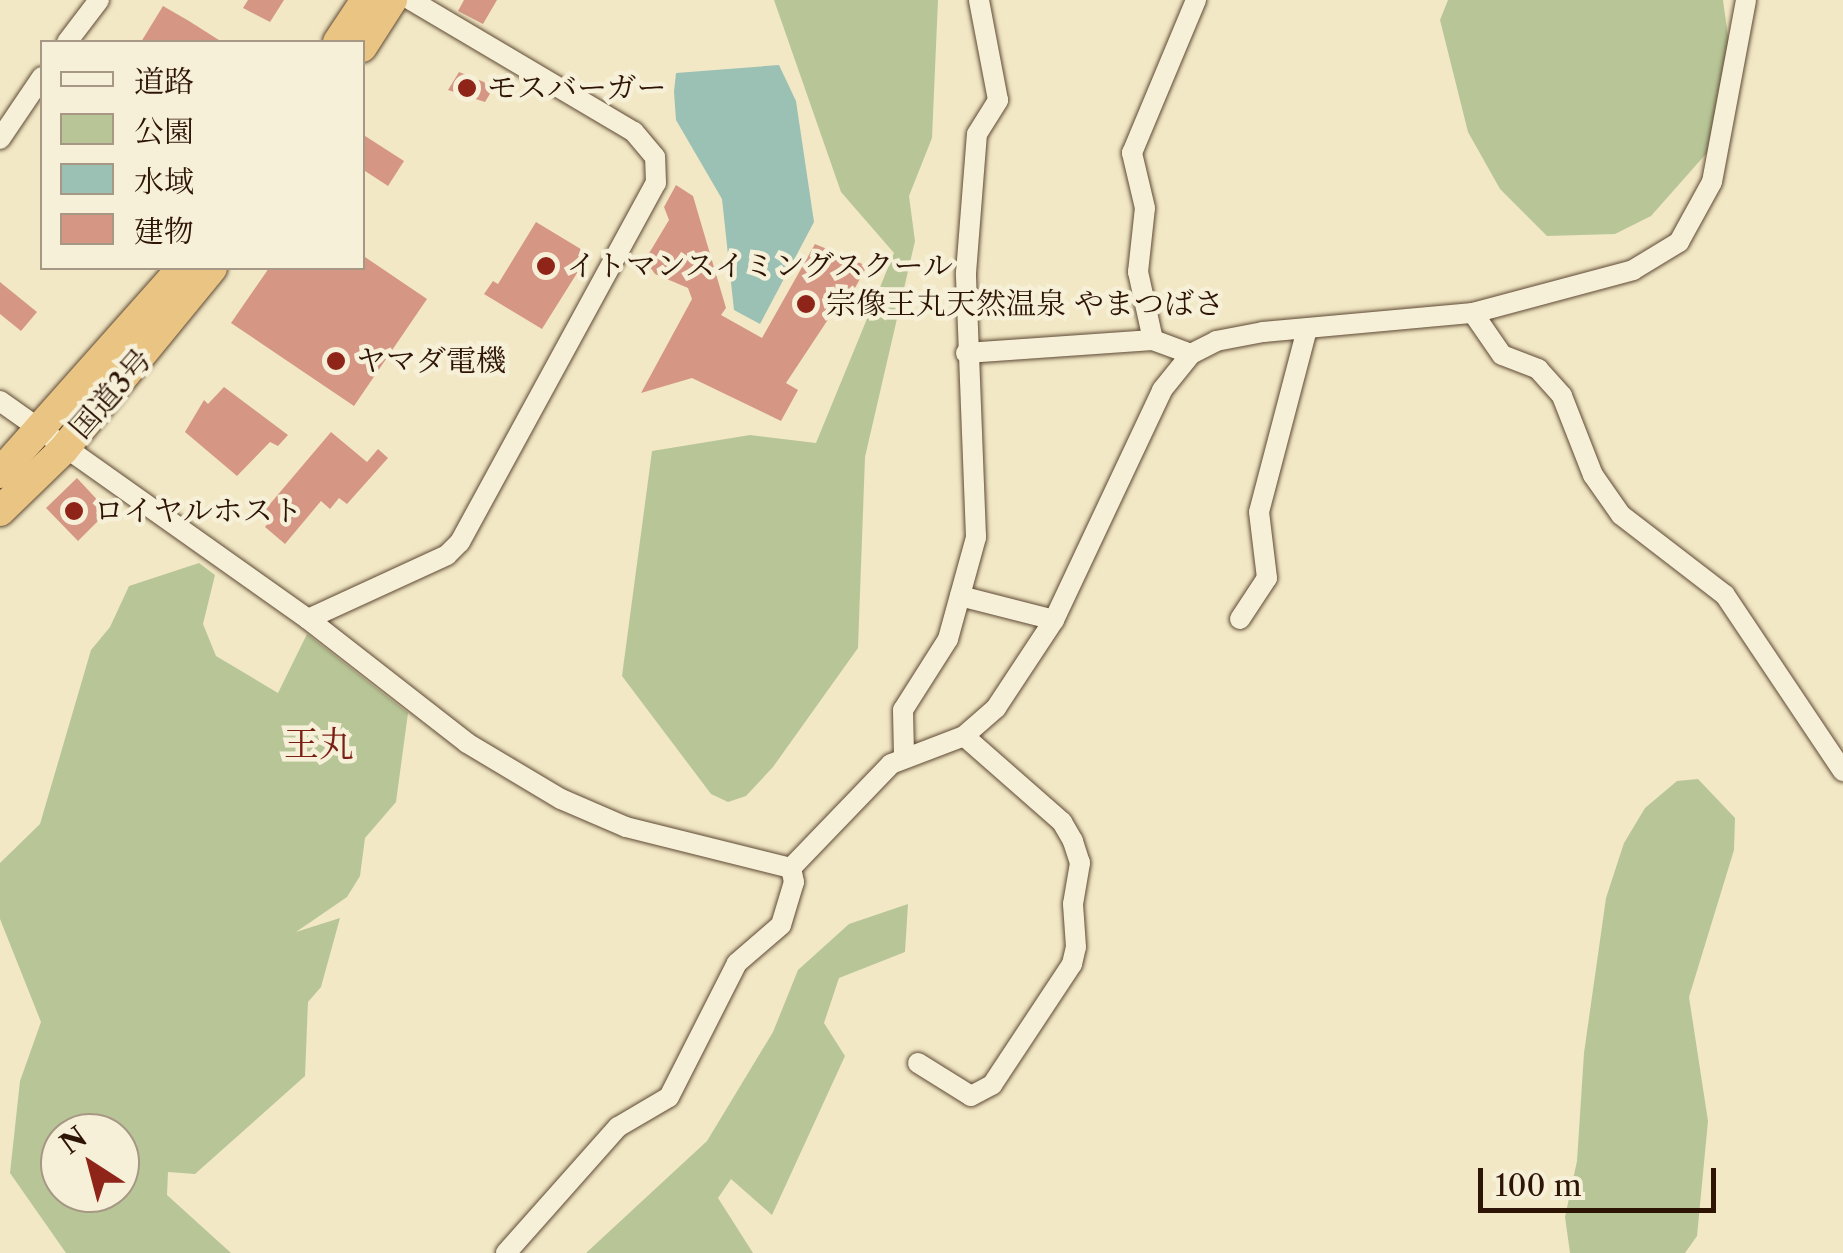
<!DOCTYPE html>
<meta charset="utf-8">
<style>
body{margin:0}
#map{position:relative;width:1843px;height:1253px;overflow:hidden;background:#f2e8c5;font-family:"Libre Caslon Text","Noto Serif JP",serif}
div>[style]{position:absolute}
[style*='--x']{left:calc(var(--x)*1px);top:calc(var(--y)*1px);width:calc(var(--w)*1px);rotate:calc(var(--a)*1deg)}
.green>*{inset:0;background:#b8c697}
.water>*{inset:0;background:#9bc0b4}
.building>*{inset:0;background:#d59784}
.roads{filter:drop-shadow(0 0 2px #5e4934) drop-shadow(0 0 2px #5e4934)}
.minor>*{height:20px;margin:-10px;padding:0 10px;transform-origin:10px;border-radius:10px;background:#f7f0d9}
.highway>*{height:30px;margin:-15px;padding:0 15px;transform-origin:15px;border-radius:15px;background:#e9c482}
.dots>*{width:28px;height:28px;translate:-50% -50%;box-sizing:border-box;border:5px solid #f7f0d9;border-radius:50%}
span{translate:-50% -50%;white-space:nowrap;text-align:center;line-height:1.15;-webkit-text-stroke:9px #f7f0d9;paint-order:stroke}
.poi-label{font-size:30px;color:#2d1404}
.left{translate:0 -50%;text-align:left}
.street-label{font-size:30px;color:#2d1404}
.quarter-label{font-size:35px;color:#7a1f14}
.legend{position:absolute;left:40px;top:40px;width:325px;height:230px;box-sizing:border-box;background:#f7f0d9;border:2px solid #a69884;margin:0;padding:12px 18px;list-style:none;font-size:30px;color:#2d1404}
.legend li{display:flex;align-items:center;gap:20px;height:50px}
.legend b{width:50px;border:2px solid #a69884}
.north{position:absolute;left:40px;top:1113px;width:100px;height:100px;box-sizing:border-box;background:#f7f0d9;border:2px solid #a69884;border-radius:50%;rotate:324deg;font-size:28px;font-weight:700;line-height:40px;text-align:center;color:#2d1404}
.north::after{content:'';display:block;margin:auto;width:35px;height:45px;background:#8f2418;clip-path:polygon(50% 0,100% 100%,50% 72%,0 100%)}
.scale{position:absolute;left:1478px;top:1168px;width:238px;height:45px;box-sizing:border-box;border:5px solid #2d1404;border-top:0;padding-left:12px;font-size:30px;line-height:35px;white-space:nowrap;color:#2d1404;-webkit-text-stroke:8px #f7f0d9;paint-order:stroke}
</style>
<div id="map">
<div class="green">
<div style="clip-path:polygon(774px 0,938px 0,932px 138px,909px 196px,915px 241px,865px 457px,858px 648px,773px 767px,746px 796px,728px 802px,711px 794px,622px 676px,652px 451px,750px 435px,816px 443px,894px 253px,841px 192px)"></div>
<div style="clip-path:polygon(1448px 0,1723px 0,1734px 80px,1728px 129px,1651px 216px,1615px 234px,1547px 236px,1500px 189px,1468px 132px,1440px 20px)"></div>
<div style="clip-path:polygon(evenodd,199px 563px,215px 575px,203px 624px,216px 656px,278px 693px,307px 634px,408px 713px,396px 802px,365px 838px,360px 876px,347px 897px,296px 932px,340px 918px,321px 987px,308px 1002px,305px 1076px,195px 1174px,168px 1172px,167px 1195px,231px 1253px,66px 1253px,10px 1173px,20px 1081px,41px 1022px,0 919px,0 863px,40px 824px,91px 650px,110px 627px,129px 586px,199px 563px,60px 1133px,120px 1133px,120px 1193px,60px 1193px,60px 1133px)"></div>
<div style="clip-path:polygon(1698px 779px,1735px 818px,1734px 850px,1689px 997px,1708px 1121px,1697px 1236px,1685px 1253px,1570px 1253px,1565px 1217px,1577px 1161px,1584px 1053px,1606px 898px,1624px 843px,1645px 808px,1677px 781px)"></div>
<div style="clip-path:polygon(908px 904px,905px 952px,839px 978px,824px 1023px,845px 1056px,772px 1215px,731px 1179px,718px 1198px,753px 1253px,586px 1253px,707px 1141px,773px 1032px,798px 970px,849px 924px)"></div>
</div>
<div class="water">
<div style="clip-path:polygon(779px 65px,796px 101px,814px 222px,760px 324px,734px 310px,722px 199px,676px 120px,674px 92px,676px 73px)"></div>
</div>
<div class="building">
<div style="clip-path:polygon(248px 0,284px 0,270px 22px,243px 8px)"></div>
<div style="clip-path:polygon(464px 0,497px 0,483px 24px,458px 11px)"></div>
<div style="clip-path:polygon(163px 6px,189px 21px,222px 42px,141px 42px)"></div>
<div style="clip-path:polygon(459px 72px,484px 82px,491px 92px,485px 102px,448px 90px)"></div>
<div style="clip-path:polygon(362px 134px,404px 161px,388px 186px,362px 169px)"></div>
<div style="clip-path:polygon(676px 185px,693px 196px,726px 308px,721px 315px,762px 338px,815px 244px,867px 266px,850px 297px,837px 290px,823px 315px,829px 318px,786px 383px,798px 390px,781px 421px,692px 378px,641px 393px,692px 299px,688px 288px,655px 274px,645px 260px,669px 220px,664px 207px)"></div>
<div style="clip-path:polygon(536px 222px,589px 254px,542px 329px,484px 294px,493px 281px,498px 284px)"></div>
<div style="clip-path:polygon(362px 255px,427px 299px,354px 406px,231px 323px,269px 268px,362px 268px)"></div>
<div style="clip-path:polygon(0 282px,37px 312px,21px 331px,0 314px)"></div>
<div style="clip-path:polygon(224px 387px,288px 435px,278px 446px,270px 442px,237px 476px,185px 432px,204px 400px,208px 404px)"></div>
<div style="clip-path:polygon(331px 432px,367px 462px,378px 449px,388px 458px,347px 504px,339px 498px,330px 509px,321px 501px,285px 544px,265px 527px,272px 518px,264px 511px)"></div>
<div style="clip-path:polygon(77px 478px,103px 506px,96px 513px,101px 518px,78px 541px,46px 508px)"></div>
</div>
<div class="roads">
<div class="minor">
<div style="--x:67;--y:42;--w:53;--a:-52.7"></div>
<div style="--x:0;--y:139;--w:75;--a:-55.9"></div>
<div style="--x:1473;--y:313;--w:51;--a:55.4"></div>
<div style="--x:1502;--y:355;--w:39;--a:21"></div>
<div style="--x:1538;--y:369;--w:36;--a:48"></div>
<div style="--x:1562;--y:396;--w:85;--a:68.6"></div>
<div style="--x:1593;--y:475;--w:49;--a:55"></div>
<div style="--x:1621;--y:515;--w:131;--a:37.6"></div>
<div style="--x:1725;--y:595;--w:212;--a:56.2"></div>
<div style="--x:1153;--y:340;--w:70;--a:-102.4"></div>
<div style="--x:1138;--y:272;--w:64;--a:-83.8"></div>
<div style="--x:1145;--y:208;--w:57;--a:-103.3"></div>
<div style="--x:1132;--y:153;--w:166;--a:-67.3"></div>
<div style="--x:966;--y:353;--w:187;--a:-4"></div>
<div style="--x:1153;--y:340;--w:40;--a:20.2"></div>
<div style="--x:0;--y:401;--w:377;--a:35.3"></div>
<div style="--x:308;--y:619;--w:202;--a:37.9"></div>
<div style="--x:467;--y:743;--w:109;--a:30.8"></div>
<div style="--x:561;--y:799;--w:71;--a:23.3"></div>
<div style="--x:626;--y:827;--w:170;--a:14"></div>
<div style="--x:960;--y:596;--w:97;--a:14.3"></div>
<div style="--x:308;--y:619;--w:153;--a:-24.7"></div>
<div style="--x:447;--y:555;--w:18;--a:-45"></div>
<div style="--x:460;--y:542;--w:409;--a:-61.4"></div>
<div style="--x:656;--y:183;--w:26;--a:-92"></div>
<div style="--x:655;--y:157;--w:33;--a:-130"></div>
<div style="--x:634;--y:132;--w:259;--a:-149.4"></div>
<div style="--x:1240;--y:619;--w:49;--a:-56.6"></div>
<div style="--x:1267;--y:578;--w:66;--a:-96.9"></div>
<div style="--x:1259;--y:512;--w:189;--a:-75.3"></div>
<div style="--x:904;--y:755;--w:45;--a:-91.3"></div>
<div style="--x:903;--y:710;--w:84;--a:-57.6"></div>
<div style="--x:948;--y:639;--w:106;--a:-74.6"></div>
<div style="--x:976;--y:537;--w:264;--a:-92.2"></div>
<div style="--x:966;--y:273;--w:139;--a:-85.5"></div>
<div style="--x:977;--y:134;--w:40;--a:-58"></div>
<div style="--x:998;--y:100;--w:102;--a:-100.8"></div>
<div style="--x:791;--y:868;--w:144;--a:-46.1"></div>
<div style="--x:891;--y:764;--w:78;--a:-21"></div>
<div style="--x:964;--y:736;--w:43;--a:-41.2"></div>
<div style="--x:996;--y:708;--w:105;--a:-56.6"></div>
<div style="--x:1054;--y:620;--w:254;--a:-64.8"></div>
<div style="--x:1162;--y:390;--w:46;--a:-51.1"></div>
<div style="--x:1191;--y:354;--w:28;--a:-27"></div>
<div style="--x:1216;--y:341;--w:48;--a:-10.8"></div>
<div style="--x:1263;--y:332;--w:211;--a:-5.2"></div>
<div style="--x:1473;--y:313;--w:166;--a:-15"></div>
<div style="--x:1633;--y:270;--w:54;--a:-31.3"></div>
<div style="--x:1679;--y:242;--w:68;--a:-61.2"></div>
<div style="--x:1712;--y:182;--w:185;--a:-79.4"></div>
<div style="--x:918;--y:1063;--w:62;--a:31.9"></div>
<div style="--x:971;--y:1096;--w:24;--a:-28"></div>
<div style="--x:992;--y:1085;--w:145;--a:-56.5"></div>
<div style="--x:1072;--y:964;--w:17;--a:-77"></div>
<div style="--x:1076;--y:947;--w:43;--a:-94"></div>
<div style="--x:1073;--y:904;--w:42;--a:-80.3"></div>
<div style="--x:1080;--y:863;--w:23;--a:-108"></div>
<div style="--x:1073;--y:841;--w:22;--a:-120"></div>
<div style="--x:1062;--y:822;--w:130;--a:-138.7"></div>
<div style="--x:506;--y:1253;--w:169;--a:-48.4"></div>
<div style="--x:618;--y:1127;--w:59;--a:-30.5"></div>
<div style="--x:669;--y:1097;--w:150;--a:-63.1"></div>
<div style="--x:737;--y:963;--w:58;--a:-40.8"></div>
<div style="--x:781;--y:925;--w:45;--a:-73.2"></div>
<div style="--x:794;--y:882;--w:14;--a:-102"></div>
</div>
<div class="highway">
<div style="--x:338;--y:42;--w:50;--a:-56.3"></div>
<div style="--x:362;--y:47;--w:56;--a:-57.4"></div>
<div style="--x:0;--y:473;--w:274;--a:-48.4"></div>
<div style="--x:0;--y:511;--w:88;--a:-44.1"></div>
<div style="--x:63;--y:450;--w:235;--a:-50.7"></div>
</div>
</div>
<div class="dots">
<div style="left:467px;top:88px;background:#8f2418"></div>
<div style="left:546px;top:266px;background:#8f2418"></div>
<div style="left:806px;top:304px;background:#8f2418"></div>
<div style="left:336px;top:361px;background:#8f2418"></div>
<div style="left:74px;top:511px;background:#8f2418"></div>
</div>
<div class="poi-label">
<span class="left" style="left:487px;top:88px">モスバーガー</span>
<span class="left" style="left:566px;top:266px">イトマンスイミングスクール</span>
<span class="left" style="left:826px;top:304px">宗像王丸天然温泉 やまつばさ</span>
<span class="left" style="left:356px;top:361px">ヤマダ電機</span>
<span class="left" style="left:94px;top:511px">ロイヤルホスト</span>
</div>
<div class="street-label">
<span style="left:111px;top:394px;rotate:-49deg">国道3号</span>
</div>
<div class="quarter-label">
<span style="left:319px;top:744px">王丸</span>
</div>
<ul class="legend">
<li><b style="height:12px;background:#f7f0d9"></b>道路</li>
<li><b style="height:28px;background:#b8c697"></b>公園</li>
<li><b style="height:28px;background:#9bc0b4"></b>水域</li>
<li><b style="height:28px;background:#d59784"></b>建物</li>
</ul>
<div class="north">N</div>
<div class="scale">100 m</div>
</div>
